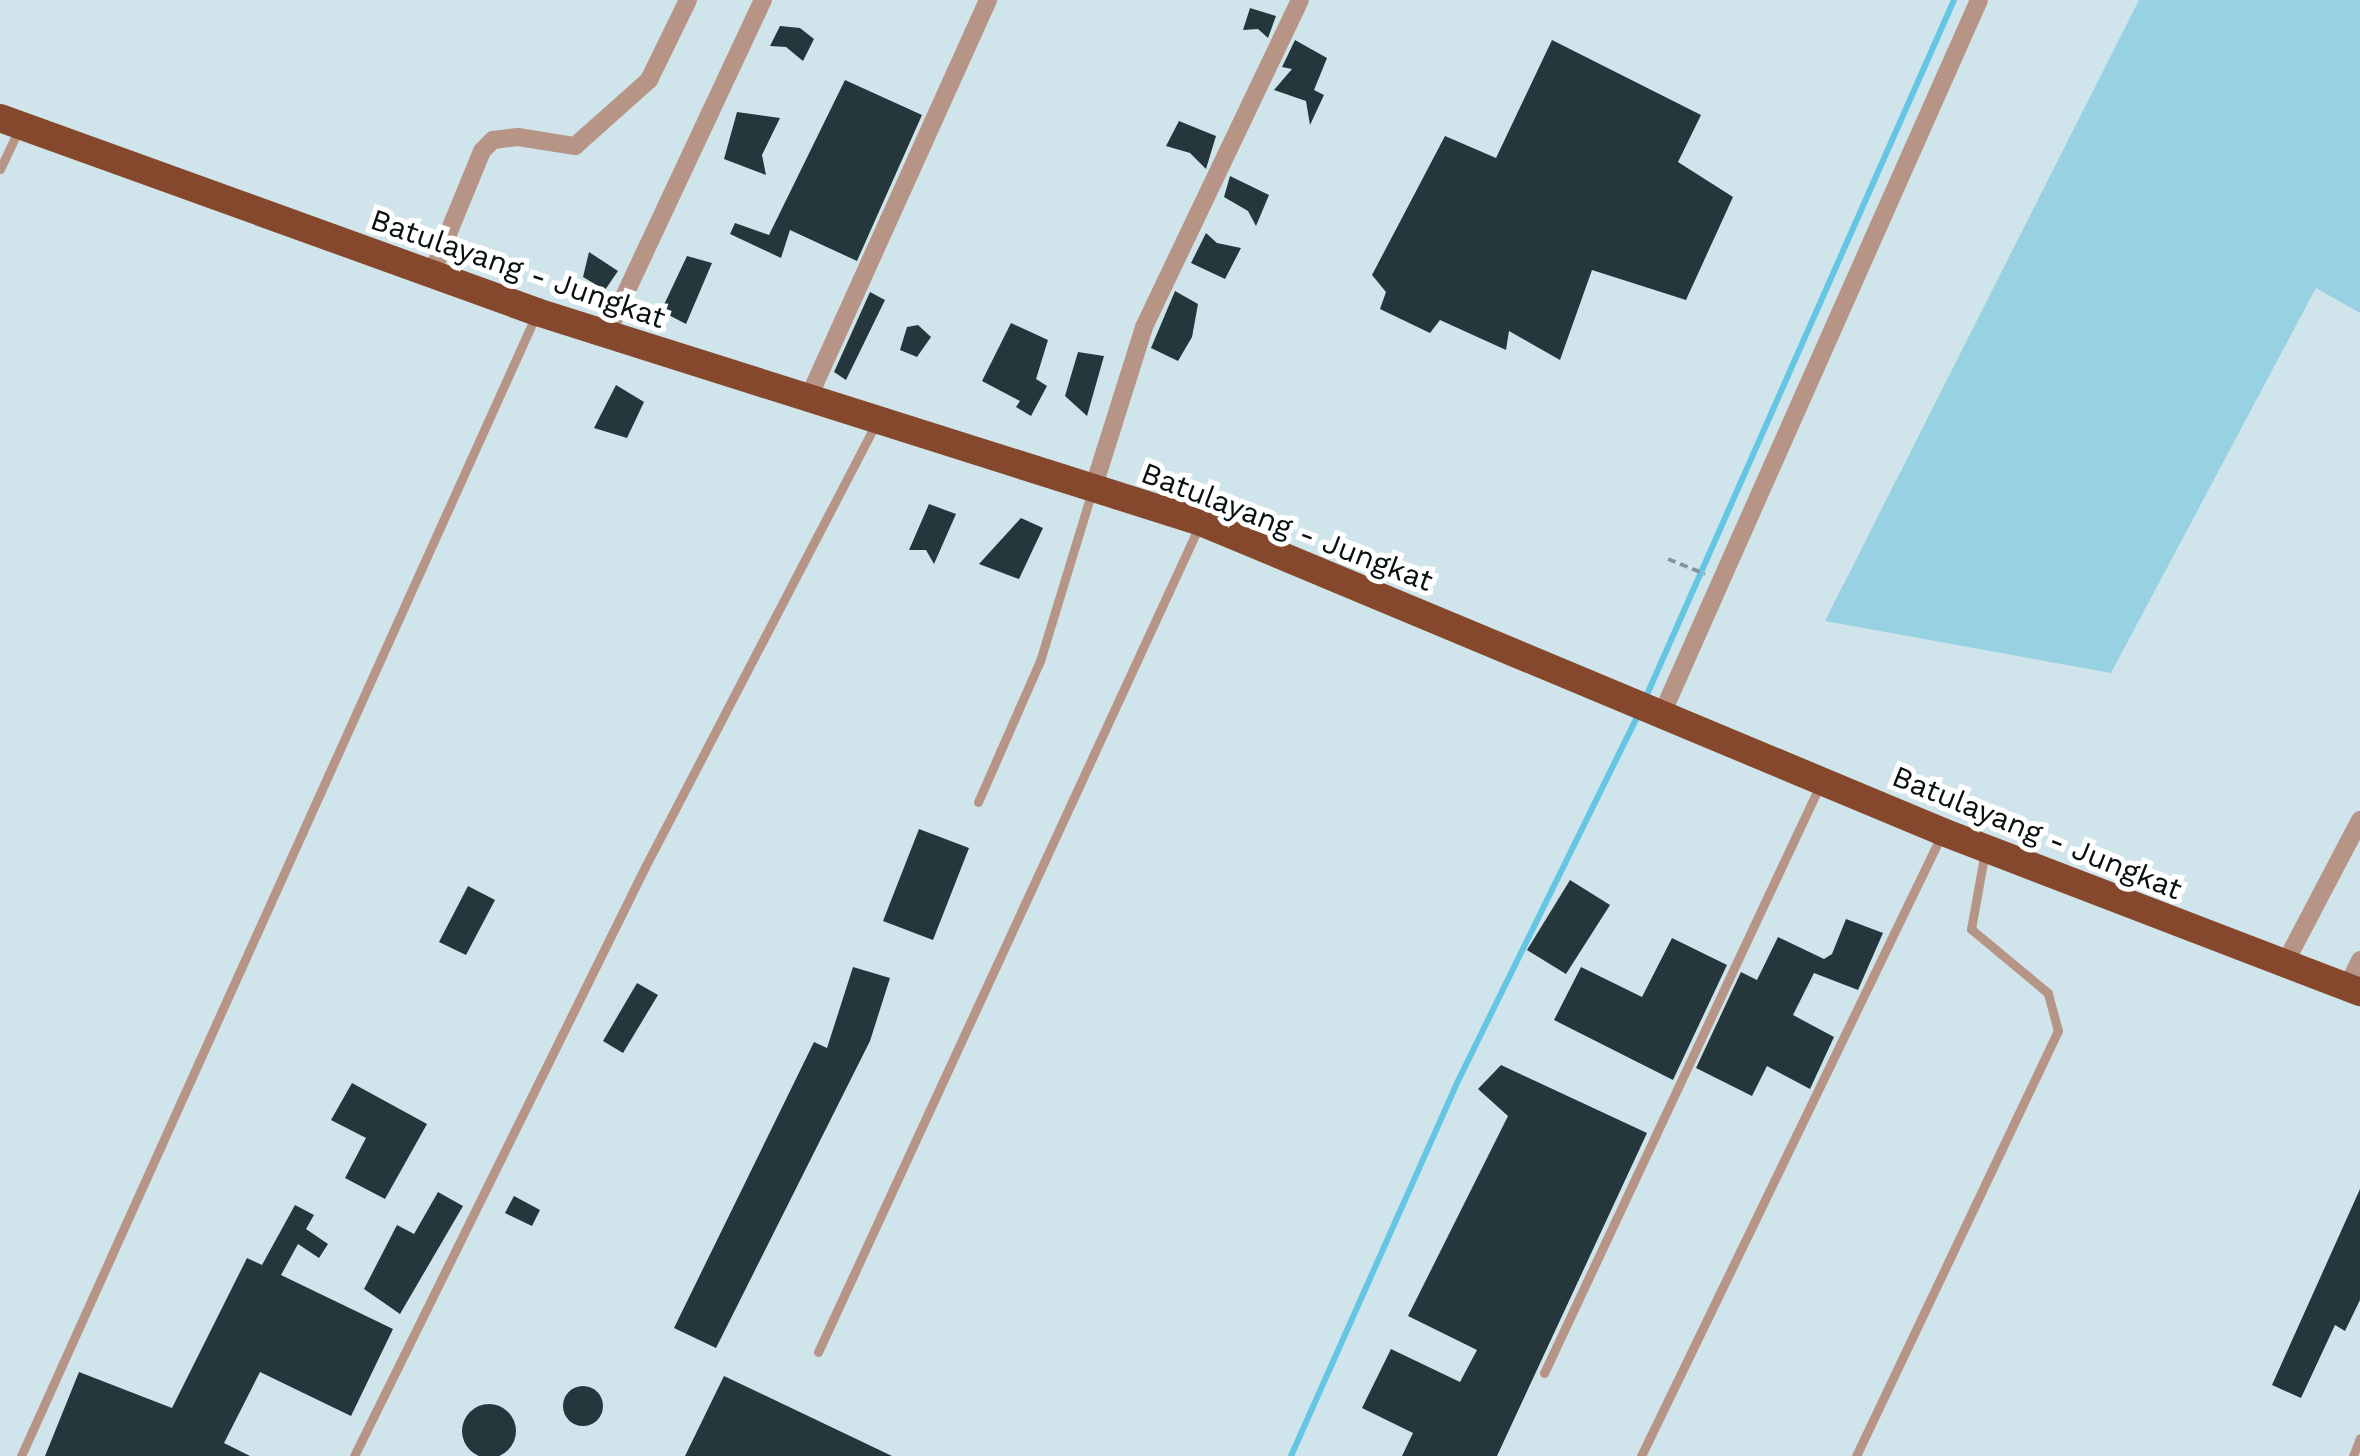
<!DOCTYPE html>
<style>
body{margin:0}
#map{position:relative;width:2360px;height:1456px;overflow:hidden;background:#d0e5eb;font-family:"Work Sans",sans-serif}
div>[style]{position:absolute}
[style*='--x']{left:calc(var(--x)*1px);top:calc(var(--y)*1px);width:calc(var(--w)*1px);rotate:calc(var(--a)*1deg)}
.green>*{inset:0;background:#97d1e2}
.stream>*{height:6px;margin:-3px;padding:0 3px;transform-origin:3px;border-radius:3px;background:#64c6e2}
.building>*{inset:0;background:#25373c}
.round{border-radius:50%}
.path>*{height:4px;margin-top:-2px;transform-origin:0;background:repeating-linear-gradient(90deg,#85959a 0 8px,transparent 0 13px)}
.service>*{height:9px;margin:-4.5px;padding:0 4.5px;transform-origin:4.5px;border-radius:4.5px;background:#b69587}
.minor>*{height:18px;margin:-9px;padding:0 9px;transform-origin:9px;border-radius:9px;background:#b69587}
.trunk>*{height:28px;margin:-14px;padding:0 14px;transform-origin:14px;border-radius:14px;background:#85482c}
span{translate:-50% -50%;white-space:nowrap;text-align:center;line-height:1.15;-webkit-text-stroke:10px #fff;paint-order:stroke}
.street-label{font-size:30px;color:#091012}
</style>
<div id="map">
<div class="green">
<div style="clip-path:polygon(2139px 0,2360px 0,2360px 313px,2316px 288px,2111px 673px,1825px 621px)"></div>
</div>
<div class="stream">
<div style="--x:1645;--y:699;--w:764;--a:-66.15"></div>
<div style="--x:1291;--y:1456;--w:406;--a:-66"></div>
<div style="--x:1456;--y:1085;--w:412;--a:-63.8"></div>
</div>
<div class="building">
<div style="clip-path:polygon(1250px 8px,1276px 16px,1268px 38px,1258px 29px,1243px 30px)"></div>
<div style="clip-path:polygon(780px 26px,800px 28px,814px 39px,803px 61px,786px 47px,770px 46px)"></div>
<div style="clip-path:polygon(1295px 40px,1327px 58px,1314px 90px,1324px 95px,1310px 125px,1306px 101px,1274px 90px,1292px 69px,1282px 67px)"></div>
<div style="clip-path:polygon(1552px 40px,1701px 115px,1678px 162px,1733px 197px,1686px 300px,1592px 270px,1560px 360px,1509px 331px,1506px 350px,1440px 320px,1430px 333px,1380px 309px,1386px 292px,1372px 275px,1445px 136px,1496px 158px)"></div>
<div style="clip-path:polygon(845px 80px,922px 115px,857px 261px,790px 230px,781px 258px,730px 234px,735px 223px,769px 235px)"></div>
<div style="clip-path:polygon(737px 112px,780px 118px,762px 155px,766px 175px,724px 159px)"></div>
<div style="clip-path:polygon(1179px 121px,1216px 136px,1206px 169px,1190px 153px,1166px 146px)"></div>
<div style="clip-path:polygon(1230px 176px,1269px 195px,1256px 226px,1248px 211px,1224px 197px)"></div>
<div style="clip-path:polygon(1206px 233px,1217px 243px,1241px 248px,1225px 279px,1191px 263px)"></div>
<div style="clip-path:polygon(589px 252px,618px 271px,605px 290px,583px 277px)"></div>
<div style="clip-path:polygon(687px 256px,712px 263px,686px 324px,661px 311px)"></div>
<div style="clip-path:polygon(1175px 291px,1198px 304px,1192px 337px,1178px 361px,1151px 348px)"></div>
<div style="clip-path:polygon(870px 292px,885px 300px,846px 380px,834px 372px)"></div>
<div style="clip-path:polygon(1011px 323px,1048px 340px,1036px 379px,1047px 386px,1031px 416px,1016px 407px,1020px 401px,982px 381px)"></div>
<div style="clip-path:polygon(918px 325px,931px 337px,917px 357px,900px 350px,907px 327px)"></div>
<div style="clip-path:polygon(1078px 352px,1104px 356px,1087px 416px,1065px 396px)"></div>
<div style="clip-path:polygon(616px 385px,644px 402px,627px 438px,594px 428px)"></div>
<div style="clip-path:polygon(929px 504px,956px 514px,934px 564px,926px 550px,909px 550px)"></div>
<div style="clip-path:polygon(1021px 518px,1043px 528px,1019px 579px,979px 564px)"></div>
<div style="clip-path:polygon(919px 829px,969px 848px,933px 940px,883px 921px)"></div>
<div style="clip-path:polygon(1570px 880px,1610px 905px,1566px 974px,1527px 950px)"></div>
<div style="clip-path:polygon(468px 886px,495px 900px,466px 955px,439px 942px)"></div>
<div style="clip-path:polygon(1846px 919px,1883px 933px,1858px 990px,1814px 973px,1793px 1015px,1834px 1037px,1810px 1089px,1767px 1066px,1752px 1096px,1696px 1068px,1741px 972px,1757px 980px,1778px 937px,1824px 959px,1832px 954px)"></div>
<div style="clip-path:polygon(1672px 938px,1727px 965px,1673px 1080px,1554px 1020px,1581px 967px,1642px 997px)"></div>
<div style="clip-path:polygon(853px 967px,890px 978px,870px 1041px,716px 1348px,674px 1328px,814px 1042px,827px 1048px)"></div>
<div style="clip-path:polygon(637px 983px,658px 995px,623px 1053px,603px 1041px)"></div>
<div style="clip-path:polygon(1501px 1065px,1647px 1133px,1497px 1456px,1402px 1456px,1413px 1433px,1362px 1408px,1391px 1349px,1460px 1382px,1477px 1350px,1408px 1316px,1508px 1116px,1478px 1089px)"></div>
<div style="clip-path:polygon(352px 1083px,427px 1124px,385px 1199px,345px 1178px,366px 1138px,331px 1120px)"></div>
<div style="clip-path:polygon(2360px 1189px,2360px 1300px,2345px 1331px,2335px 1325px,2301px 1398px,2272px 1385px)"></div>
<div style="clip-path:polygon(438px 1192px,463px 1206px,400px 1314px,364px 1289px,397px 1225px,414px 1234px)"></div>
<div style="clip-path:polygon(514px 1196px,540px 1210px,532px 1226px,505px 1213px)"></div>
<div style="clip-path:polygon(295px 1205px,314px 1215px,306px 1229px,328px 1244px,319px 1258px,298px 1244px,281px 1275px,393px 1329px,351px 1416px,260px 1372px,224px 1443px,250px 1456px,45px 1456px,79px 1372px,172px 1408px,247px 1258px,262px 1265px)"></div>
<div style="clip-path:polygon(724px 1376px,892px 1456px,685px 1456px)"></div>
<div class="round" style="left:563px;top:1386px;width:40px;height:40px"></div>
<div class="round" style="left:462px;top:1404px;width:54px;height:54px"></div>
</div>
<div class="path">
<div style="--x:1668;--y:559;--w:40;--a:22"></div>
</div>
<div class="service">
<div style="--x:0;--y:169;--w:42;--a:-64.7"></div>
<div style="--x:978;--y:802;--w:154;--a:-66.3"></div>
<div style="--x:1040;--y:661;--w:178;--a:-73"></div>
<div style="--x:818;--y:1352;--w:912;--a:-65.23"></div>
<div style="--x:1544;--y:1373;--w:647;--a:-64.86"></div>
<div style="--x:21;--y:1456;--w:1252;--a:-65.71"></div>
<div style="--x:354;--y:1456;--w:657;--a:-63.71"></div>
<div style="--x:645;--y:867;--w:498;--a:-62.5"></div>
<div style="--x:1641;--y:1456;--w:691;--a:-64.18"></div>
<div style="--x:1856;--y:1456;--w:471;--a:-64.6"></div>
<div style="--x:2058;--y:1031;--w:39;--a:-105"></div>
<div style="--x:2048;--y:993;--w:100;--a:-140.3"></div>
<div style="--x:1971;--y:929;--w:79;--a:-79.8"></div>
<div style="--x:2353;--y:1456;--w:19;--a:-69"></div>
</div>
<div class="minor">
<div style="--x:432;--y:273;--w:132;--a:-67.7"></div>
<div style="--x:482;--y:151;--w:16;--a:-45"></div>
<div style="--x:493;--y:140;--w:25;--a:-7"></div>
<div style="--x:518;--y:137;--w:58;--a:9"></div>
<div style="--x:575;--y:146;--w:99;--a:-41.7"></div>
<div style="--x:649;--y:80;--w:89;--a:-64"></div>
<div style="--x:606;--y:335;--w:370;--a:-64.9"></div>
<div style="--x:807;--y:401;--w:440;--a:-65.7"></div>
<div style="--x:1093;--y:489;--w:170;--a:-72.5"></div>
<div style="--x:1144;--y:327;--w:362;--a:-64.5"></div>
<div style="--x:1661;--y:716;--w:783;--a:-66.05"></div>
<div style="--x:2284;--y:965;--w:164;--a:-62.3"></div>
<div style="--x:2347;--y:987;--w:30;--a:-64"></div>
</div>
<div class="trunk">
<div style="--x:0;--y:118;--w:571;--a:19.86"></div>
<div style="--x:537;--y:312;--w:696;--a:17.55"></div>
<div style="--x:1201;--y:522;--w:804;--a:22.67"></div>
<div style="--x:1943;--y:832;--w:447;--a:21"></div>
</div>
<div class="street-label">
<span style="left:518px;top:269px;rotate:19deg">Batulayang - Jungkat</span>
<span style="left:1287px;top:527px;rotate:21deg">Batulayang - Jungkat</span>
<span style="left:2037px;top:833px;rotate:22deg">Batulayang - Jungkat</span>
</div>
</div>
